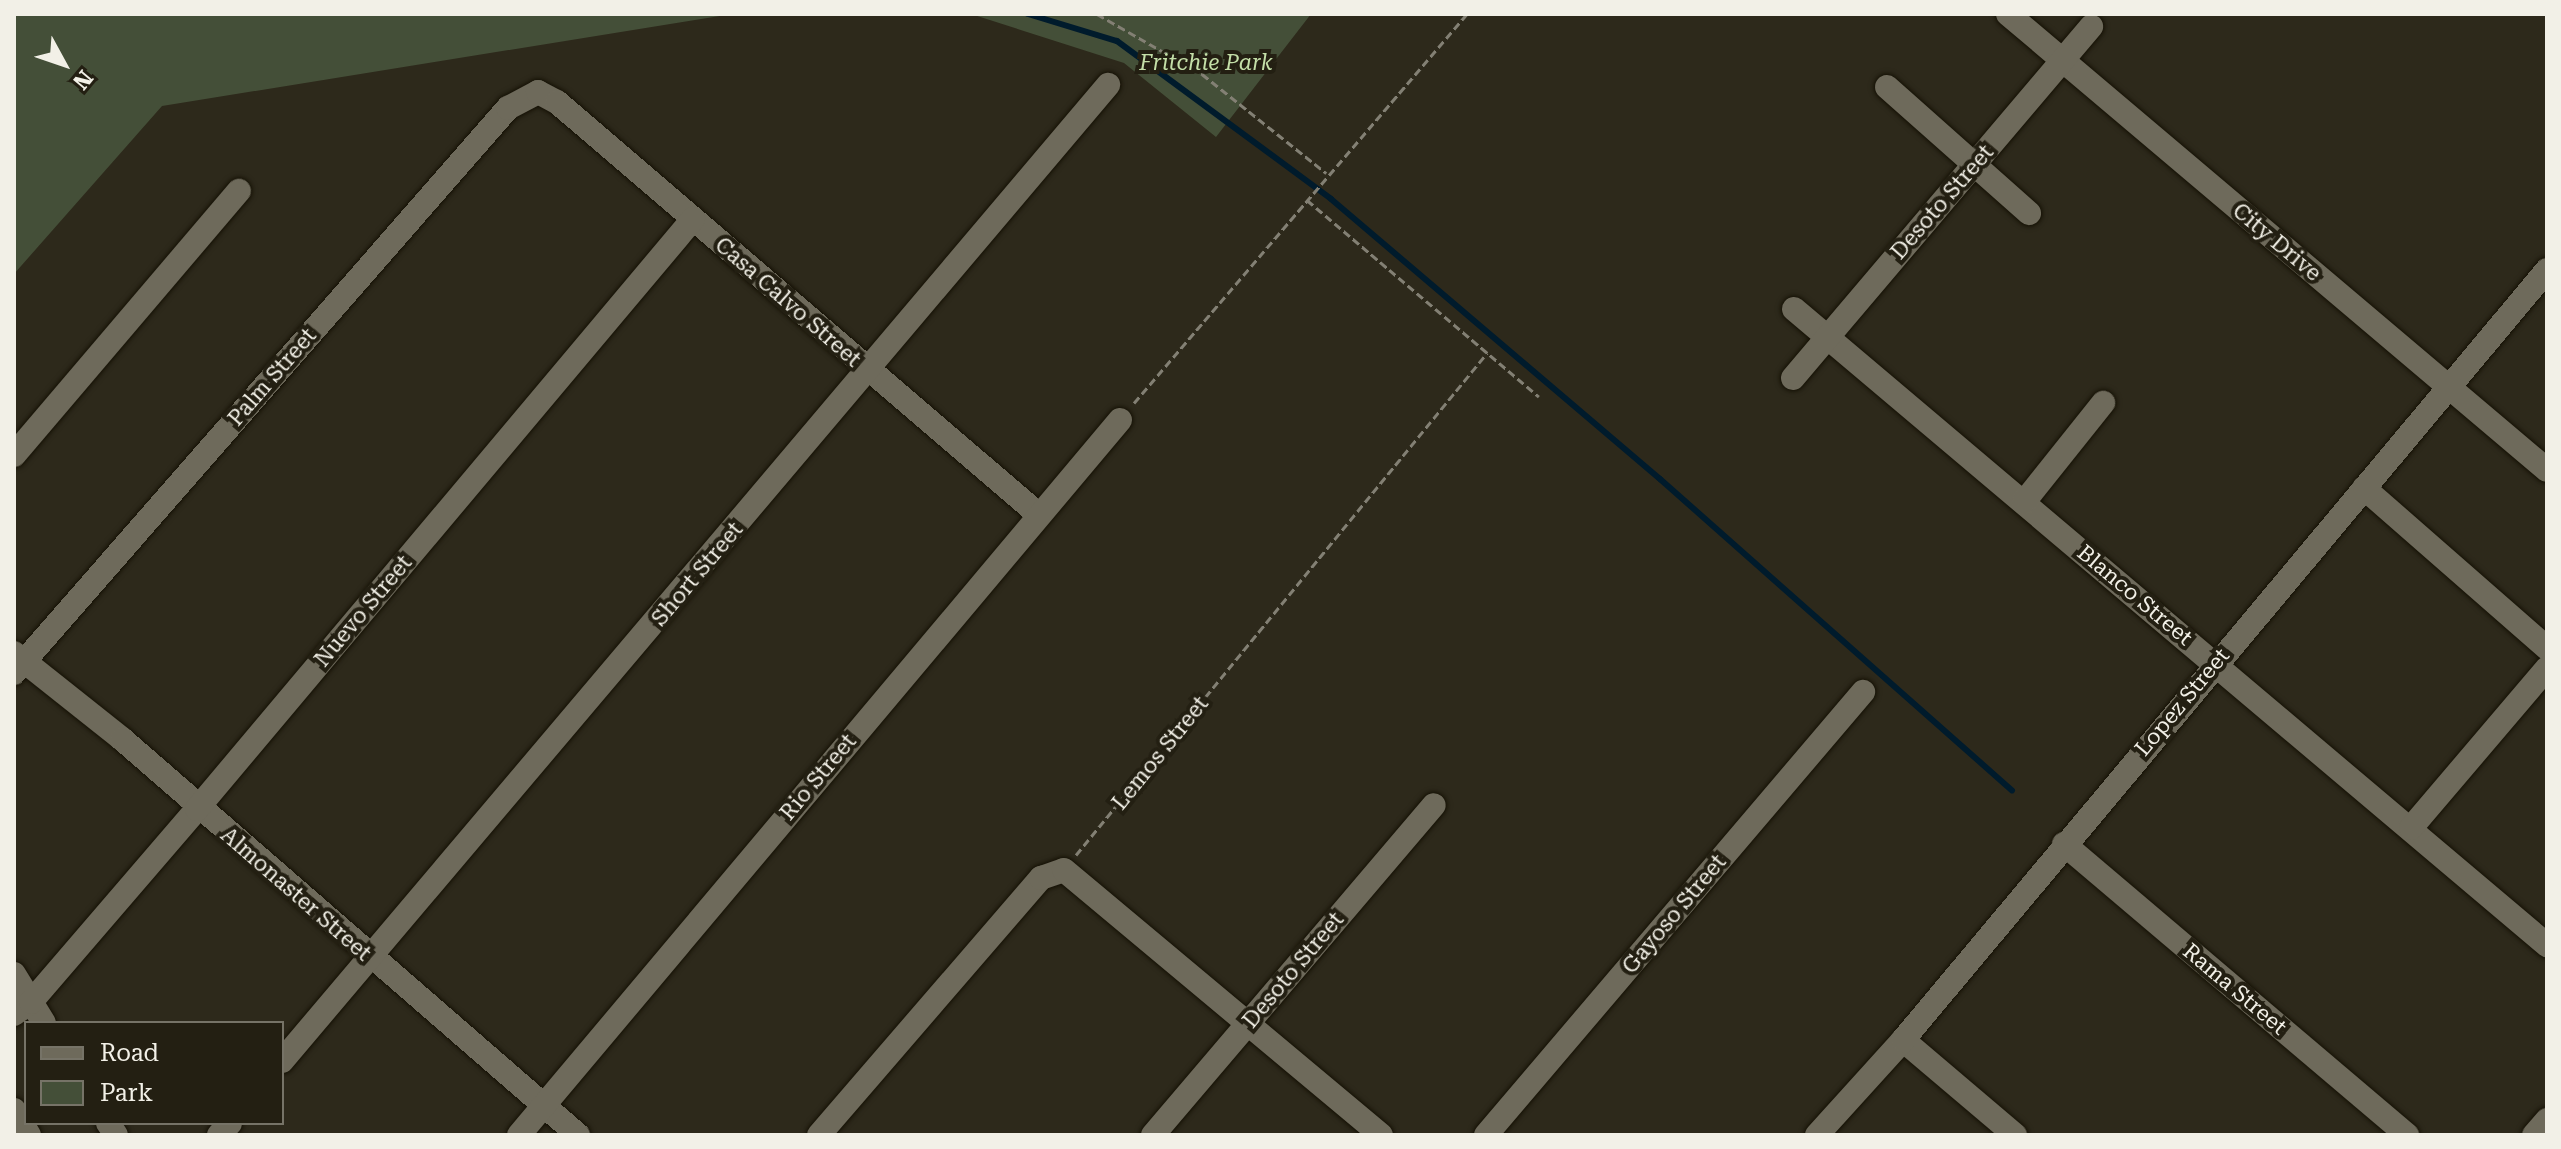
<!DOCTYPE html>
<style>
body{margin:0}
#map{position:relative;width:2561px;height:1149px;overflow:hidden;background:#2d291b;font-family:"Roboto Serif",serif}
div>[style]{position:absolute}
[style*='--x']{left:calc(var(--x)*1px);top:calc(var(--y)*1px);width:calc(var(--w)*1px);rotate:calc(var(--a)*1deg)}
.green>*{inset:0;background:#444f38}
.stream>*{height:6px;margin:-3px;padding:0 3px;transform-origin:3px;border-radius:3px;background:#001b2c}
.path>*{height:3px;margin-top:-1.5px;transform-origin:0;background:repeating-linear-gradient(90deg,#838074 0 8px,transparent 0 12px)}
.roads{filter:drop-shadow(0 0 2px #151105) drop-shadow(0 0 2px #151105)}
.minor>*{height:24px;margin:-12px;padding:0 12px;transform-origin:12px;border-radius:12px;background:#6e6a5b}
span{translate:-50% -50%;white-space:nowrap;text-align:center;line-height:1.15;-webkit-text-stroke:8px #231f12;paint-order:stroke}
.park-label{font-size:22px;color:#c4dfa8;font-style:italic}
.street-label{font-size:22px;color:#f2f0e7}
.frame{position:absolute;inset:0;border:16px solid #f2f0e7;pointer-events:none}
.legend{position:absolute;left:24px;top:1021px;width:260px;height:104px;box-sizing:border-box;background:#231f12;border:2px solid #767367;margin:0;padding:10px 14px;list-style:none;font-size:24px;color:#f2f0e7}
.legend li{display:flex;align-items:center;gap:16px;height:40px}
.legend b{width:40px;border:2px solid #767367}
.north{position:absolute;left:24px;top:24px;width:80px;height:80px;-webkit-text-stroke:6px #231f12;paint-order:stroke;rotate:130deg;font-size:22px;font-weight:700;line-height:32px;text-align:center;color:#f2f0e7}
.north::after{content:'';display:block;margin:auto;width:28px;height:36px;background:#f2f0e7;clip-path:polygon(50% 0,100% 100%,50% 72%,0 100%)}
</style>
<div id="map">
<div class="green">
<div style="clip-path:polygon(14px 14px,732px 14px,162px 106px,14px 274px)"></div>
<div style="clip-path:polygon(971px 14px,1311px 14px,1216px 137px,1124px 63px)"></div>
</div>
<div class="stream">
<div style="--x:1028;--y:14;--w:93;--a:16.9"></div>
<div style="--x:1117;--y:41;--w:266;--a:36.4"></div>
<div style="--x:1331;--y:199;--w:432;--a:40.4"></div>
<div style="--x:1660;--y:479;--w:470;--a:41.5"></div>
</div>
<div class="path">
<div style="--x:1097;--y:14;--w:121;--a:29.7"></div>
<div style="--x:1202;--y:74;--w:159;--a:38.6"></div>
<div style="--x:1307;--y:200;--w:304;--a:40.3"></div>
<div style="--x:1134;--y:403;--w:512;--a:-49.44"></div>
<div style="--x:1076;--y:855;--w:649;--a:-50.69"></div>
</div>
<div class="roads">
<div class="minor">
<div style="--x:2008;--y:14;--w:706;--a:40.23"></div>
<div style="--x:1887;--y:87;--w:190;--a:41.6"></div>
<div style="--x:1794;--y:309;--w:986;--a:40.19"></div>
<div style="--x:1793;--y:378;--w:461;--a:-49.7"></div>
<div style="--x:14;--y:455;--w:347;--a:-49.6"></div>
<div style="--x:2364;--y:488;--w:243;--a:41.2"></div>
<div style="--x:2024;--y:502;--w:127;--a:-51.4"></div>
<div style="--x:14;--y:653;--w:138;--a:38.5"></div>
<div style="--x:122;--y:739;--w:604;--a:40.97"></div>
<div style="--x:14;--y:673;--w:751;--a:-48.84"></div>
<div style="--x:508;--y:108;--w:34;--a:-28"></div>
<div style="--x:538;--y:92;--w:21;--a:28"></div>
<div style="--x:557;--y:102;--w:633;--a:40.58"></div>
<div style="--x:2411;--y:828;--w:210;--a:-49.6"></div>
<div style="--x:2064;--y:844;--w:450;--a:40.3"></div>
<div style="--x:14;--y:974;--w:57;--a:58.5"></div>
<div style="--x:14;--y:1014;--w:21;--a:-35"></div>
<div style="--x:31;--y:1002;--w:255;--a:-49.3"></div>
<div style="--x:197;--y:809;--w:771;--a:-49.95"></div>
<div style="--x:1903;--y:1040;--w:147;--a:40.3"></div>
<div style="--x:282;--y:1061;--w:1279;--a:-49.76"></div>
<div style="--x:14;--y:1110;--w:29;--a:59"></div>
<div style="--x:108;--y:1123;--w:14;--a:56"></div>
<div style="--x:219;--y:1135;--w:16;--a:-47"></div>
<div style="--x:519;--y:1135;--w:934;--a:-49.95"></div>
<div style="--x:819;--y:1135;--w:340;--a:-49.2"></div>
<div style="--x:1041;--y:878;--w:24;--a:-19"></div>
<div style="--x:1064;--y:870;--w:413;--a:39.9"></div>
<div style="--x:1153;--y:1135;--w:433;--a:-49.6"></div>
<div style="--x:1486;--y:1135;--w:582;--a:-49.6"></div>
<div style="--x:1817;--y:1135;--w:128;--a:-47.8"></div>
<div style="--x:1903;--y:1040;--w:1004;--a:-50.09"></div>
<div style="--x:2534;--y:1135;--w:20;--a:-49"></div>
</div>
</div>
<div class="park-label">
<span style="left:1206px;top:63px">Fritchie Park</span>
</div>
<div class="street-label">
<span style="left:1942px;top:202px;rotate:-49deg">Desoto Street</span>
<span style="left:2277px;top:242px;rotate:40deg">City Drive</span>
<span style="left:788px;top:302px;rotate:41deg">Casa Calvo Street</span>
<span style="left:272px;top:377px;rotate:-49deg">Palm Street</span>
<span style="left:697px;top:574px;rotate:-50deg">Short Street</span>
<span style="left:2135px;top:595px;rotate:40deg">Blanco Street</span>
<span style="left:363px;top:611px;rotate:-50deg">Nuevo Street</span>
<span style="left:2182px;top:702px;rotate:-50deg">Lopez Street</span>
<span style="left:1160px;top:753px;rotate:-51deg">Lemos Street</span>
<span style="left:818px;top:777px;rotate:-50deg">Rio Street</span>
<span style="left:296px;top:894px;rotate:41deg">Almonaster Street</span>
<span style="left:1674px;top:914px;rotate:-50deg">Gayoso Street</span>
<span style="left:1293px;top:970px;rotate:-50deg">Desoto Street</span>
<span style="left:2235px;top:989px;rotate:40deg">Rama Street</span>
</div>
<div class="frame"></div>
<ul class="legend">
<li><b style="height:10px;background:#6e6a5b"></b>Road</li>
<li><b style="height:22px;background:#444f38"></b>Park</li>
</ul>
<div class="north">N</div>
</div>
